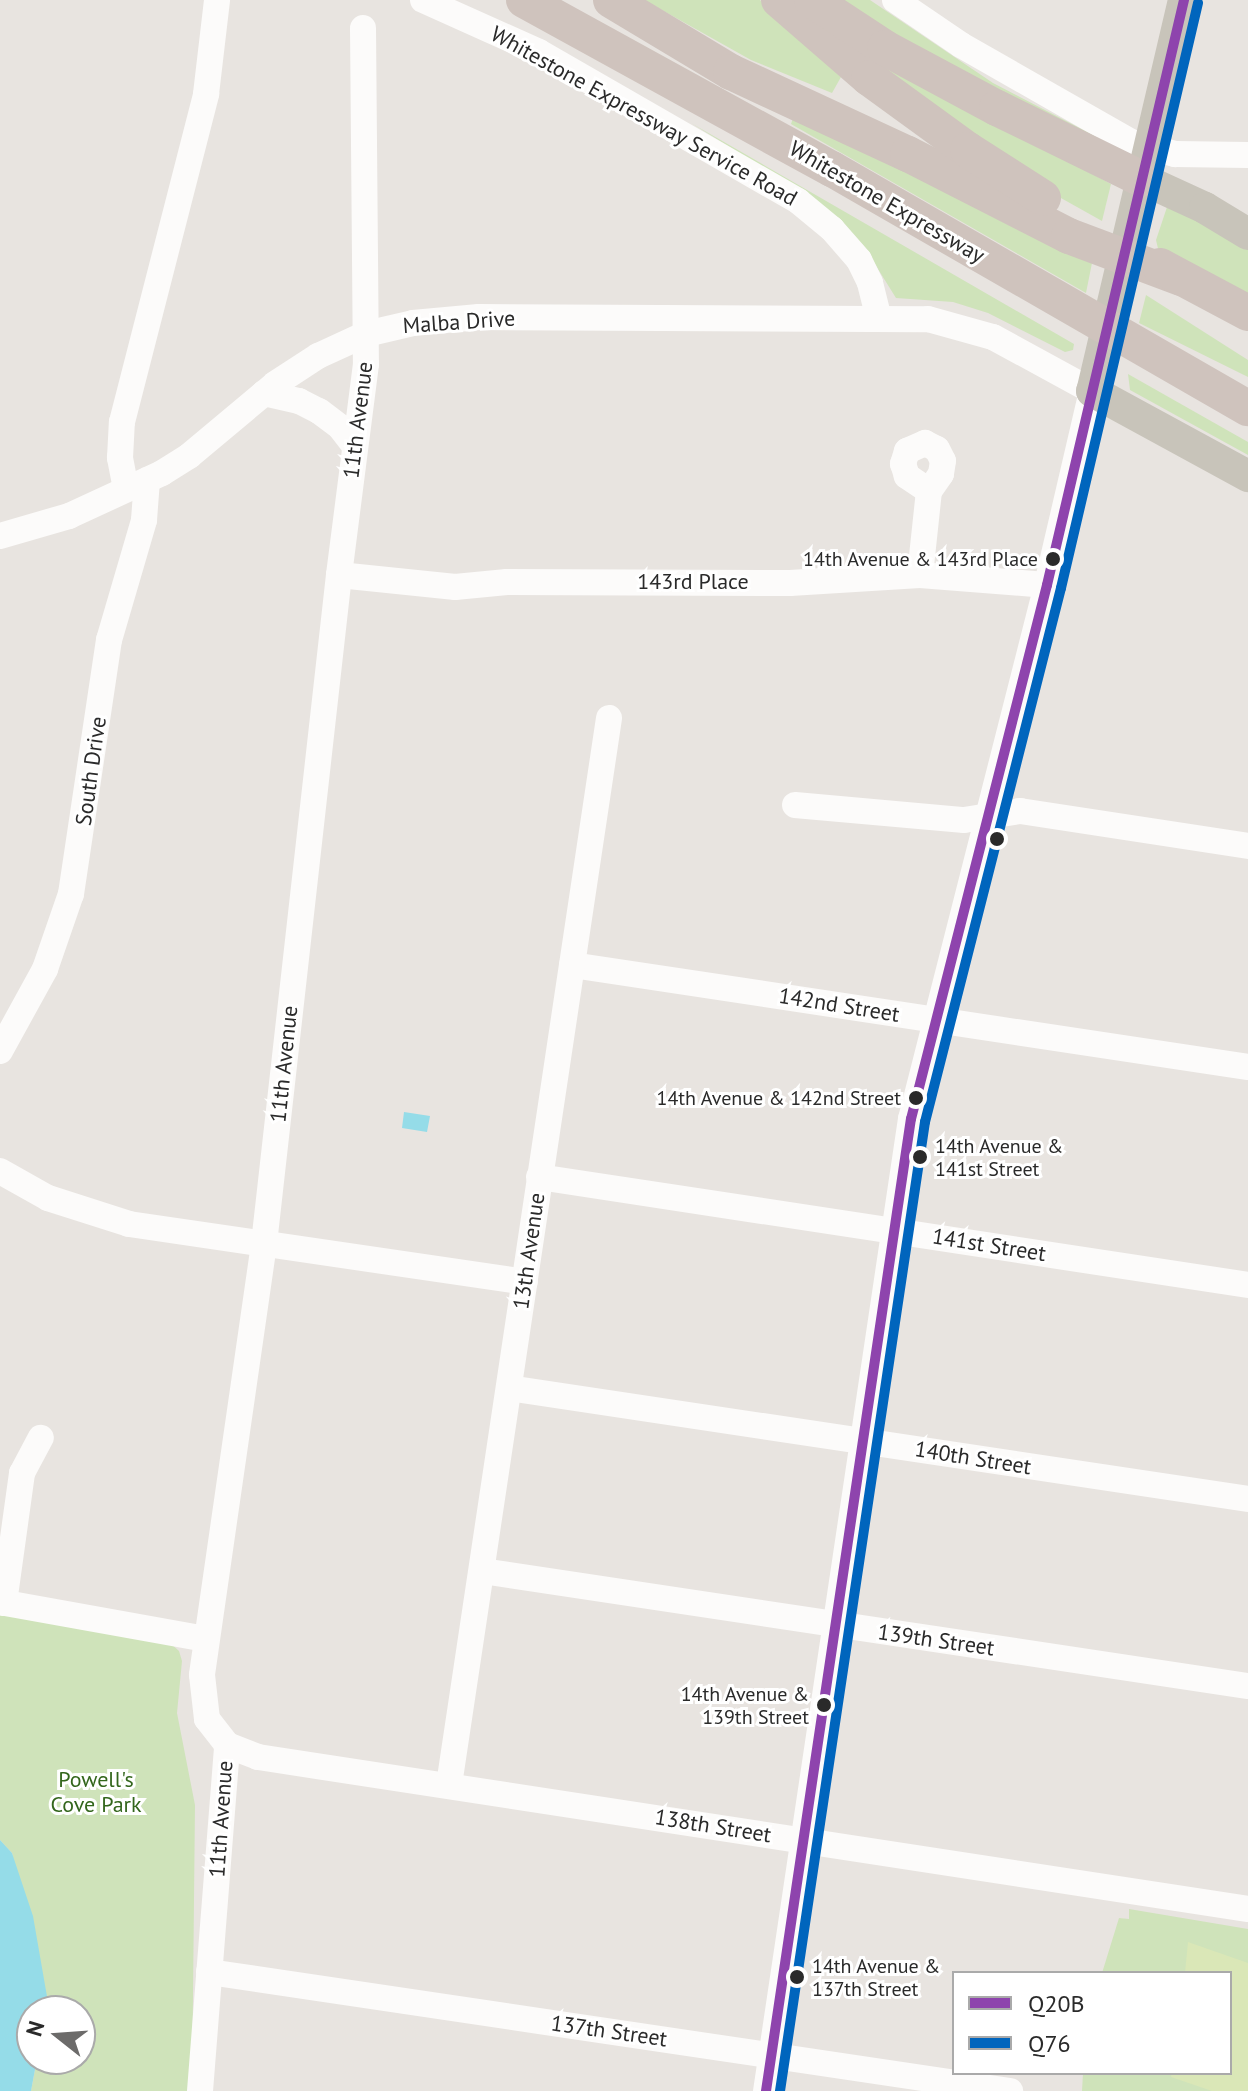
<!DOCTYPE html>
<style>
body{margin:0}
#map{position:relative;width:1248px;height:2091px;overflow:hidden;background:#e8e4e0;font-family:"PT Sans",sans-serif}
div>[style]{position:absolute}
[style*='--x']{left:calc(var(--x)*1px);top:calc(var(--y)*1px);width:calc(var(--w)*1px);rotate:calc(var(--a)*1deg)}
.green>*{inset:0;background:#cfe3ba}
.pitch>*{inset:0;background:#dae7b7}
.water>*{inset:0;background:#95dce8}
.minor>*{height:26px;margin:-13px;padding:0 13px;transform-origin:13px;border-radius:13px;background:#fcfbfa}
.major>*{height:32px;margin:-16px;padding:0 16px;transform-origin:16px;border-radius:16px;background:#c8c4ba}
.highway>*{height:36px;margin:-18px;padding:0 18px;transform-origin:18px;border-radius:18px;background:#cfc3bd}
.bus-1>*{height:10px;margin:-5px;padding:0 5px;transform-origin:5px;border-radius:5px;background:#8e44ad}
.bus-2>*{height:10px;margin:-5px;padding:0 5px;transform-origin:5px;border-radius:5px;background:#0065bd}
.dots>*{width:22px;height:22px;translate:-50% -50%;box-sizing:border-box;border:4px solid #fff;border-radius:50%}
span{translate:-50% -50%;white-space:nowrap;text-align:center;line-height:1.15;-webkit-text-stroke:6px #fff;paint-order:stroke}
.bus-label{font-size:20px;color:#2a2a2a}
.right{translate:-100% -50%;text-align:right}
.left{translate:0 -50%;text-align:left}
.street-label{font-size:22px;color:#2a2a2a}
.park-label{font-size:22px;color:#33661c}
.legend{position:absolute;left:952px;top:1971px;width:280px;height:104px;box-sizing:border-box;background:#fff;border:2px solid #aaa;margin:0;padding:10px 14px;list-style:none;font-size:24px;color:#2a2a2a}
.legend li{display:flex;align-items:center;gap:16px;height:40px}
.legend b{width:40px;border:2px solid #aaa}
.north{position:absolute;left:16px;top:1995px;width:80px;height:80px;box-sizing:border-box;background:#fff;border:2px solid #aaa;border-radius:50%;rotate:287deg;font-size:22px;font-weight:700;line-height:32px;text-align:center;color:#2a2a2a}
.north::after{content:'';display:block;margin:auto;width:28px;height:36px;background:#6c6b6a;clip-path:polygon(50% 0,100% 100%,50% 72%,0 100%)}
</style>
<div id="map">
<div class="green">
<div style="clip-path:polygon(644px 0,760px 0,841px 77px,832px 93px,751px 60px)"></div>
<div style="clip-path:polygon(825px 0,870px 0,993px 83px,1097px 137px,1107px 148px)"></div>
<div style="clip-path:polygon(860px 47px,1111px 184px,1102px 221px,1018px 174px,949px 127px)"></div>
<div style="clip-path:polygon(794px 115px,1092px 263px,1086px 293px,791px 124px)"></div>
<div style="clip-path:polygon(691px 123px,1074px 344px,1073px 350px,1065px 352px,988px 313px,953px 302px,896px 298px,863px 245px,815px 200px)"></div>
<div style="clip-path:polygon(1168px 204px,1248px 245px,1248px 297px,1159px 253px,1156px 240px)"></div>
<div style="clip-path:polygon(1146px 295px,1248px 360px,1248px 377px,1139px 323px)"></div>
<div style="clip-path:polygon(1128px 374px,1248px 442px,1248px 455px,1130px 390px)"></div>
<div style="clip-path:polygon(0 1614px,168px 1641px,179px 1651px,182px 1661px,177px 1713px,195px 1805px,192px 2091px,31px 2091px,37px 2059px,80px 2059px,80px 2011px,48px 2011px,12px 1853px,0 1840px)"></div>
<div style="clip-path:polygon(1129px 1909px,1248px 1929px,1248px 2091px,1082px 2091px,1083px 2073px,1230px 2073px,1230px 1973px,1102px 1973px,1119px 1918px,1129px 1919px)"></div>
</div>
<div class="pitch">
<div style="clip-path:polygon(1188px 1942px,1248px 1963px,1248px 2091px,1212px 2091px,1171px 2077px,1172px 2073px,1230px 2073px,1230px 1973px,1185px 1973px)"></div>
</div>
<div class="water">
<div style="clip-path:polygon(404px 1112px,430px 1116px,427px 1132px,402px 1128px)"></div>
<div style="clip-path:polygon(0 1840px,12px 1853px,33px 1916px,49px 2008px,32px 2011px,32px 2059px,37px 2059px,31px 2091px,0 2091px)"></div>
</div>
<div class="minor">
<div style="--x:423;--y:0;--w:127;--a:24.1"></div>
<div style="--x:539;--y:52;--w:299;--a:29.9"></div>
<div style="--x:798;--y:201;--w:44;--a:39.5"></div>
<div style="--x:832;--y:229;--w:41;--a:48.9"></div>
<div style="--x:859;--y:260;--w:25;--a:64"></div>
<div style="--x:870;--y:283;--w:36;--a:76"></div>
<div style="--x:895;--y:0;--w:80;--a:34.3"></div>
<div style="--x:961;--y:45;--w:196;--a:29.7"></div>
<div style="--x:1131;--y:142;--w:46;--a:15.3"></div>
<div style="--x:1175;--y:154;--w:73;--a:0.8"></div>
<div style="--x:363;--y:28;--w:336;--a:89.5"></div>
<div style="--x:366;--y:364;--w:213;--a:97.3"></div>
<div style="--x:339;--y:575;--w:673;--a:96.4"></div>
<div style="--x:264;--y:1244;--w:435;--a:98.2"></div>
<div style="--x:202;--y:1675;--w:44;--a:83.5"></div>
<div style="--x:207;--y:1719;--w:33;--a:52"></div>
<div style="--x:227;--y:1745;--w:33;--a:21"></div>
<div style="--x:258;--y:1757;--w:1002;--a:8.73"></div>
<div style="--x:264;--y:393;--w:36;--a:13"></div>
<div style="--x:299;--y:401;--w:22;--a:27"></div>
<div style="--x:319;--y:411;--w:26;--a:37"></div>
<div style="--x:340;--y:427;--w:23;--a:52"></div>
<div style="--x:925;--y:443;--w:13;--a:27"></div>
<div style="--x:937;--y:449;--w:13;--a:63"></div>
<div style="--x:943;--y:461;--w:13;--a:99"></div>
<div style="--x:941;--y:474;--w:21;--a:125"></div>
<div style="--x:929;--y:491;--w:27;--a:-146"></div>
<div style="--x:907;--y:476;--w:13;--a:-108"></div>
<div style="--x:903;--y:464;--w:14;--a:-73"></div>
<div style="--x:907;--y:451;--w:20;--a:-24"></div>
<div style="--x:126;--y:489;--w:32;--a:-101"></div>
<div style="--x:120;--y:458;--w:36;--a:-87"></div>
<div style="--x:122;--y:422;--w:339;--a:-75.6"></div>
<div style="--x:206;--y:94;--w:95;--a:-83.3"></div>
<div style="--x:0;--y:536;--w:72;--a:-16.2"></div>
<div style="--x:69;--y:516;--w:102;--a:-24.8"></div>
<div style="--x:162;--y:473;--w:32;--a:-32"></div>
<div style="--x:189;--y:456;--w:112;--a:-39.9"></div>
<div style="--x:275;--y:384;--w:51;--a:-33.1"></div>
<div style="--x:318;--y:356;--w:53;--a:-24.6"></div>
<div style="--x:366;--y:334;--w:48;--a:-13.2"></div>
<div style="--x:413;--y:323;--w:66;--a:-5.2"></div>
<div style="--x:479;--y:317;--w:449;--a:0.3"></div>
<div style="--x:928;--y:319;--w:67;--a:15.5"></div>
<div style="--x:993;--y:337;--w:113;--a:28.6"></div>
<div style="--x:1092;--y:391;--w:199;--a:103.1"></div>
<div style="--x:1047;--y:585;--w:551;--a:104.29"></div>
<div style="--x:911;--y:1119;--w:983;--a:98.48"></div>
<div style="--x:339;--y:575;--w:117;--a:5.9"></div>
<div style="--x:455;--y:587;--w:52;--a:-5.5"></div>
<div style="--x:507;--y:582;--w:283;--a:0.2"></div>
<div style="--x:790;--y:583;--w:130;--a:-3.5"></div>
<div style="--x:920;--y:575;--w:127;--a:4.5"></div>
<div style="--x:920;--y:575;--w:84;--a:-83.9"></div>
<div style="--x:795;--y:805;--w:170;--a:5.1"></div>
<div style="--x:964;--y:820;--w:57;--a:-9.1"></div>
<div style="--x:1020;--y:811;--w:231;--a:8.7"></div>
<div style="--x:572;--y:965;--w:684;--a:8.58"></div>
<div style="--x:0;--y:1051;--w:94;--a:-61.2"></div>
<div style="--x:45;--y:969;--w:79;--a:-70.9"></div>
<div style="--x:71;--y:894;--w:257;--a:-81.5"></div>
<div style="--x:109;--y:640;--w:125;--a:-73.7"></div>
<div style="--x:144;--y:520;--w:40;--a:-85.7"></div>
<div style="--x:0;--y:1171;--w:55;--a:29.4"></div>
<div style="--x:48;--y:1198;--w:85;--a:17.8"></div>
<div style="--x:129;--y:1224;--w:400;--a:8.3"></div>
<div style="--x:539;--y:1177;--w:717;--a:8.66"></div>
<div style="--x:509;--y:1388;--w:747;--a:8.54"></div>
<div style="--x:482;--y:1571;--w:775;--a:8.54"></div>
<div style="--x:0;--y:1602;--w:209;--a:10.2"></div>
<div style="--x:4;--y:1603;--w:131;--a:-82.1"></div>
<div style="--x:22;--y:1473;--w:40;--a:-62"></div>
<div style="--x:449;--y:1785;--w:1079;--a:-81.47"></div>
<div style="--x:209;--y:1972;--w:810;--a:8.45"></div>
<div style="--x:200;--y:2091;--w:347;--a:-85.5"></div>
</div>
<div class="major">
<div style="--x:1184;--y:0;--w:402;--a:103.2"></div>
<div style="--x:1092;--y:391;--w:178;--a:28.6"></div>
<div style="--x:1142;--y:179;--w:69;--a:24.7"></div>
<div style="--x:1205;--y:208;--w:50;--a:31.2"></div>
</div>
<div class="highway">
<div style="--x:524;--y:0;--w:351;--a:28.8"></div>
<div style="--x:832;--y:169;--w:480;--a:29.9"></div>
<div style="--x:611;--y:0;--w:140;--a:31"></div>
<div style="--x:731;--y:72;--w:195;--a:24.9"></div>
<div style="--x:908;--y:154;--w:181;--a:27"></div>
<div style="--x:1069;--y:236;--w:120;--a:20.6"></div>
<div style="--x:779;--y:0;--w:119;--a:40.9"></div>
<div style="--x:869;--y:78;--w:122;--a:36"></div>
<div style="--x:968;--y:150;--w:89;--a:32.6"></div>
<div style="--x:812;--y:0;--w:87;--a:33.3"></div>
<div style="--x:885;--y:48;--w:127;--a:28.2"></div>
<div style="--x:997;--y:108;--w:161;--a:26.1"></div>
<div style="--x:1160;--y:266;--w:100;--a:28.1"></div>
</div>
<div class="bus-1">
<div style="--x:766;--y:2091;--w:983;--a:-81.52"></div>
<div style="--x:911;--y:1119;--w:551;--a:-75.71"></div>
<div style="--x:1047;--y:585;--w:601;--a:-76.82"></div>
</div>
<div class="bus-2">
<div style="--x:780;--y:2091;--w:980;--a:-81.49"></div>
<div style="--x:925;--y:1122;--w:551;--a:-75.71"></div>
<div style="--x:1061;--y:588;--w:601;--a:-76.82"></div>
</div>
<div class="dots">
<div style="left:1053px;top:559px;background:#2a2a2a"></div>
<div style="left:997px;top:839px;background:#2a2a2a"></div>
<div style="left:916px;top:1098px;background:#2a2a2a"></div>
<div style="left:920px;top:1157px;background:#2a2a2a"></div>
<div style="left:824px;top:1705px;background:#2a2a2a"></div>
<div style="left:797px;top:1977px;background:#2a2a2a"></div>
</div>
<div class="bus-label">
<span class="right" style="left:1038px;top:559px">14th Avenue &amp; 143rd Place</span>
<span class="right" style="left:901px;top:1098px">14th Avenue &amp; 142nd Street</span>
<span class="left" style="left:935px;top:1158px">14th Avenue &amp;<br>141st Street</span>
<span class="right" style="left:809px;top:1706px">14th Avenue &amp;<br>139th Street</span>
<span class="left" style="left:812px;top:1978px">14th Avenue &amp;<br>137th Street</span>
</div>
<div class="street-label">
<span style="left:644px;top:116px;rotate:29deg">Whitestone Expressway Service Road</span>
<span style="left:887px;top:202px;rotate:30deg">Whitestone Expressway</span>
<span style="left:459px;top:322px;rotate:-4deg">Malba Drive</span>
<span style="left:358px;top:420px;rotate:-83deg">11th Avenue</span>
<span style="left:693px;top:582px">143rd Place</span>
<span style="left:91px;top:771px;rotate:-82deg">South Drive</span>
<span style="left:839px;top:1005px;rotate:9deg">142nd Street</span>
<span style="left:284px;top:1064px;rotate:-84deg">11th Avenue</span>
<span style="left:989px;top:1245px;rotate:9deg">141st Street</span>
<span style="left:529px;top:1251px;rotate:-82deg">13th Avenue</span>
<span style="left:973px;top:1458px;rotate:9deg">140th Street</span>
<span style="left:936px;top:1640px;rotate:8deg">139th Street</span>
<span style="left:221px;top:1819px;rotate:-86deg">11th Avenue</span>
<span style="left:713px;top:1826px;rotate:9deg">138th Street</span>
<span style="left:609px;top:2031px;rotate:8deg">137th Street</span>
</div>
<div class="park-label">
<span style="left:96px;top:1792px">Powell's<br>Cove Park</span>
</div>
<ul class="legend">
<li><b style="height:10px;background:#8e44ad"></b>Q20B</li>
<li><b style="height:10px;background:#0065bd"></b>Q76</li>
</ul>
<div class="north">N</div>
</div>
